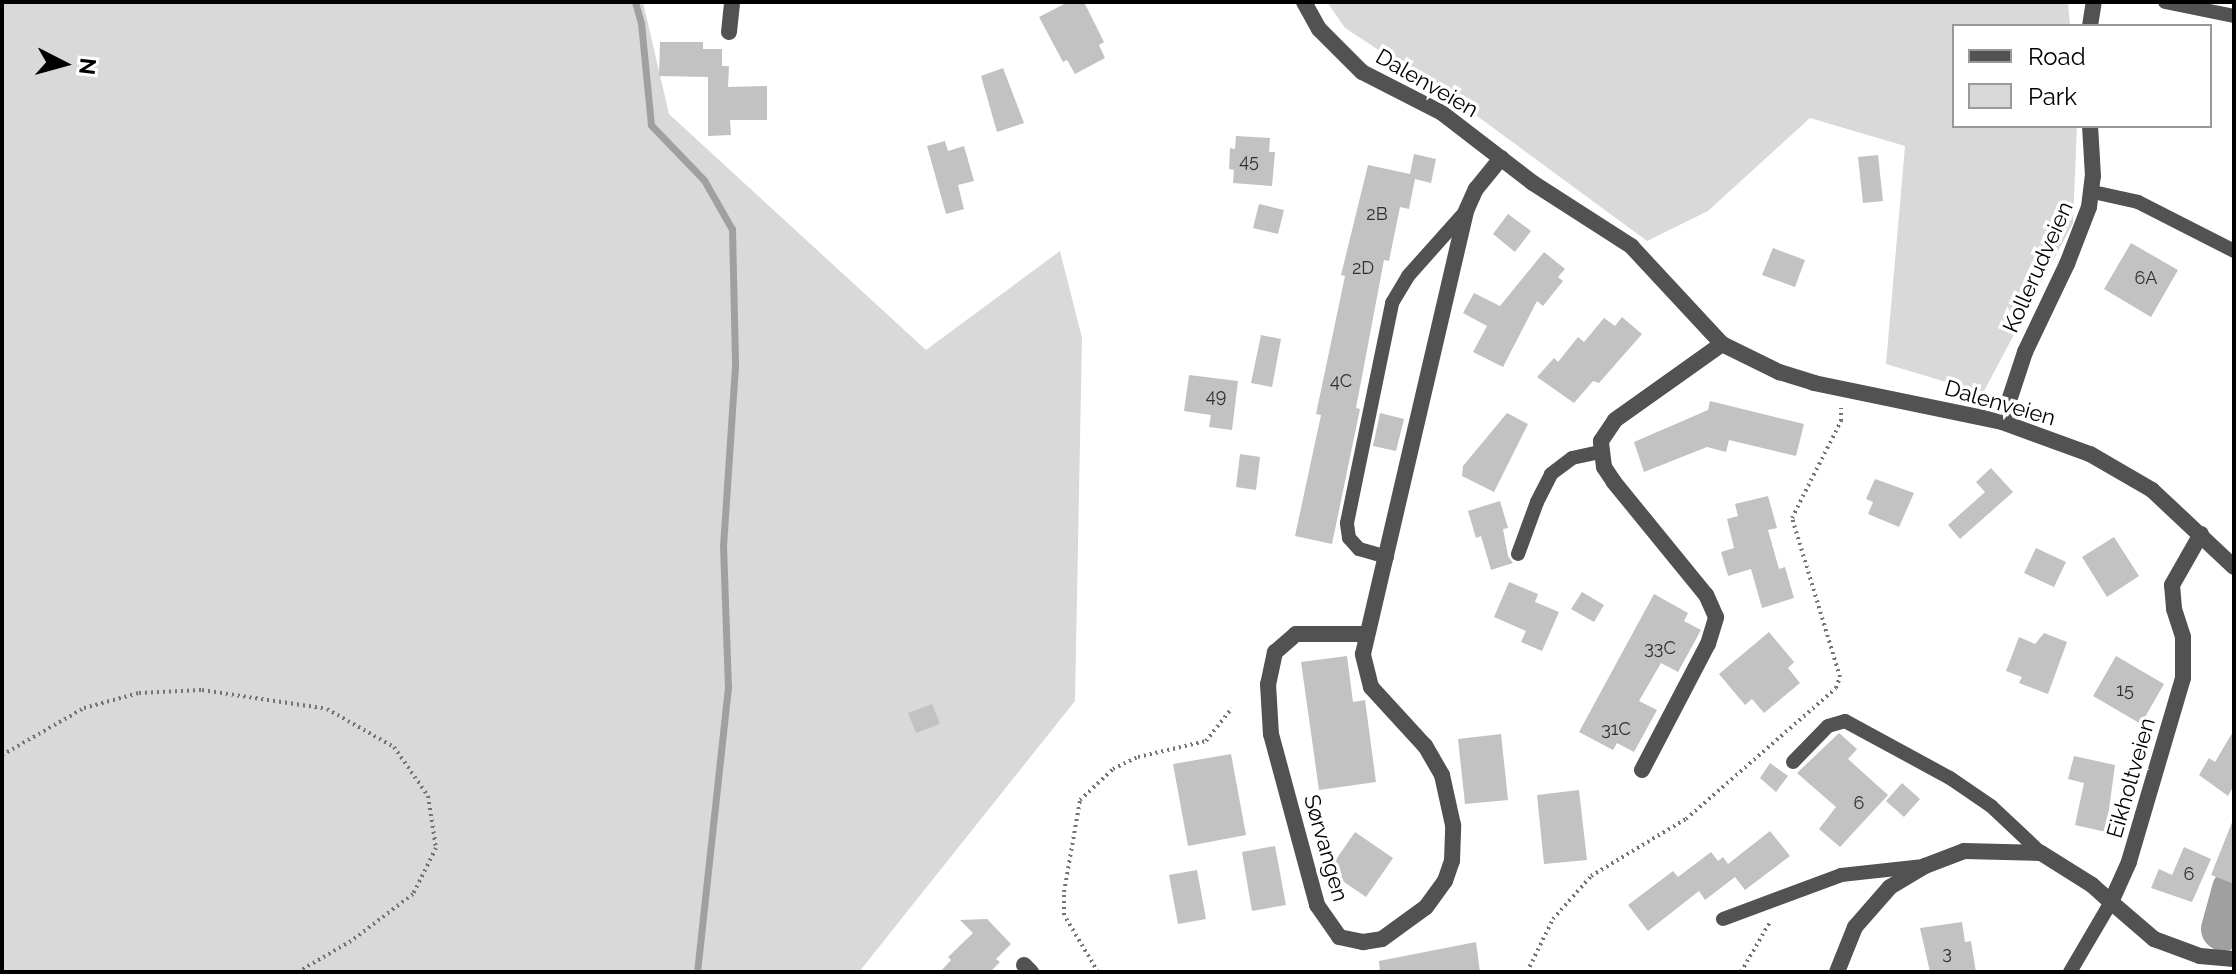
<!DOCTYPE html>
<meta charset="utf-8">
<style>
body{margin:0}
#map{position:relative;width:2236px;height:974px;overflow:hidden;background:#fff;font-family:Raleway,sans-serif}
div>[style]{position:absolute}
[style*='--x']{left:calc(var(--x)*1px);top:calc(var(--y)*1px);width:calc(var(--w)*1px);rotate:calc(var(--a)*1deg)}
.green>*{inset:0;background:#d9d9d9}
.stream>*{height:7px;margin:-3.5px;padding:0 3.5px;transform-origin:3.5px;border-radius:3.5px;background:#a0a0a0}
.river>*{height:44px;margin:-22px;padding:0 22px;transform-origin:22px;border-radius:22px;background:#a0a0a0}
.building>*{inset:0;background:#c2c2c2}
.path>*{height:4px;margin-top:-2px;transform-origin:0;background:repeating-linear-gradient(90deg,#747474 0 2px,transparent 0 6px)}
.lane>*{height:14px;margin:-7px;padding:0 7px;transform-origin:7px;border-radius:7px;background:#525252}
.street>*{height:16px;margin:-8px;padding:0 8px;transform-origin:8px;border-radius:8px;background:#525252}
span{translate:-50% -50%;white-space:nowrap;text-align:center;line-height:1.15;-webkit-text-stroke:7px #fff;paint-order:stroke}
.number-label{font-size:18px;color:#303030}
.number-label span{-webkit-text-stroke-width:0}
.street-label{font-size:22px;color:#000}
.frame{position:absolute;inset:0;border:4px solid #000;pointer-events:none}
.legend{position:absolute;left:1952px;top:24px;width:260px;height:104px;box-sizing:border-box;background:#fff;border:2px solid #999;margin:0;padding:10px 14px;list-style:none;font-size:24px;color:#000}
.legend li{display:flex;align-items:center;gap:16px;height:40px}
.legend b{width:40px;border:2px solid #999}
.north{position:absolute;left:24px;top:24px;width:80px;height:80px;-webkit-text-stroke:6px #fff;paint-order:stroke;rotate:96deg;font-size:22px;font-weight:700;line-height:32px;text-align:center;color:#000}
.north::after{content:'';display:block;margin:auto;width:28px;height:36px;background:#000;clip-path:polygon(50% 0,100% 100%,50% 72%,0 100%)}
</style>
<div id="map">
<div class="green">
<div style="clip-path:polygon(2px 2px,643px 2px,669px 114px,926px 350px,1060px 251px,1082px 338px,1075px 701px,859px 972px,2px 972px)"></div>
<div style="clip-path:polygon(1327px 2px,2068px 2px,2070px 26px,1954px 26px,1954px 126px,2077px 126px,2073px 223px,1983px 393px,1886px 364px,1905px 146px,1810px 118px,1708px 211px,1647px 241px,1454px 99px,1345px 28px)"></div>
</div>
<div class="stream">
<div style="--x:635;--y:2;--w:22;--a:74"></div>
<div style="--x:641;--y:23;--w:102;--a:84.4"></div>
<div style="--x:651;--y:125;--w:76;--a:46.1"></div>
<div style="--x:704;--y:180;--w:56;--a:60.3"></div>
<div style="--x:732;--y:229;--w:137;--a:88.7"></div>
<div style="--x:735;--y:366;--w:179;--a:93.8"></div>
<div style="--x:723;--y:545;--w:142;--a:88"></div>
<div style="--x:728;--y:687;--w:287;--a:96.2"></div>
</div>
<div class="river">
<div style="--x:2223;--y:929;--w:41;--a:-74.6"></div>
</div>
<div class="building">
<div style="clip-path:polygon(1068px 2px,1084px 2px,1104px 42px,1099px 45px,1105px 58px,1075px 74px,1067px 60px,1063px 62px,1039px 17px)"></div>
<div style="clip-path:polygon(660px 42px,703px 42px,703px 49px,722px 49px,722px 66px,729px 66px,728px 87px,767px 86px,767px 120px,730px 120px,731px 135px,708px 136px,708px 77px,659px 76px)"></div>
<div style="clip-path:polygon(1003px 68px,1024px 123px,997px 132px,981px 76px)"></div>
<div style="clip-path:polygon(1236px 136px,1270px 138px,1269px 152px,1275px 152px,1272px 186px,1233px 183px,1234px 170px,1229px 169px,1230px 148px,1235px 149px)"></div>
<div style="clip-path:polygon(945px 141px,948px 151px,964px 146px,974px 181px,958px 185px,964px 209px,946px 214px,927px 146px)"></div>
<div style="clip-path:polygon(1414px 154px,1436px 159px,1431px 183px,1415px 179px,1409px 209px,1400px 207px,1389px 261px,1384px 260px,1356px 408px,1360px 409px,1332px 544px,1295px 536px,1321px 415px,1316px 414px,1345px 276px,1341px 275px,1368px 165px,1410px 174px)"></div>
<div style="clip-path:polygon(1878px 155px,1883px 201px,1863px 203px,1858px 157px)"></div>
<div style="clip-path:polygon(1259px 204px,1284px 210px,1278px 234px,1253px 228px)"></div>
<div style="clip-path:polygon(1508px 214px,1531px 231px,1515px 252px,1493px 234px)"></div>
<div style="clip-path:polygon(2131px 243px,2178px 270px,2151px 317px,2104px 289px)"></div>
<div style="clip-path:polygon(1773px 248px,1805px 260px,1795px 287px,1762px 275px)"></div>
<div style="clip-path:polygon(1544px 252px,1565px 269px,1558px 277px,1563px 281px,1543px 306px,1537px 301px,1503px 367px,1473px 352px,1487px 326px,1463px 313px,1474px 293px,1500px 306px)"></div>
<div style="clip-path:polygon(1622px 317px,1642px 334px,1599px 383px,1593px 381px,1574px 403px,1537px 377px,1554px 358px,1558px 362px,1578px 337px,1584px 342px,1604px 318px,1615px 326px)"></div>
<div style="clip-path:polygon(1261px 335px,1281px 339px,1272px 387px,1251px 383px)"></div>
<div style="clip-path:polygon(1189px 375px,1238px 381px,1232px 430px,1209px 427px,1211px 415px,1184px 411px)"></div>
<div style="clip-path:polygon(1710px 401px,1804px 424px,1796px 456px,1729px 440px,1726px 452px,1707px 447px,1644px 472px,1634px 442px,1708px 410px)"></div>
<div style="clip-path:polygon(1380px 413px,1404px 419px,1396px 451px,1373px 446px)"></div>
<div style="clip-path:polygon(1507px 413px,1528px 424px,1494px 492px,1462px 476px,1463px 466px)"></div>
<div style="clip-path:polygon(1240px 454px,1260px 457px,1256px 490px,1236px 487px)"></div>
<div style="clip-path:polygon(1991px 468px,2013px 492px,1960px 539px,1948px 525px,1985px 492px,1976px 482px)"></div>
<div style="clip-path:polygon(1875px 479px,1914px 493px,1899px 527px,1868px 514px,1873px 502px,1866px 499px)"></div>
<div style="clip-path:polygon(1768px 496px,1777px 528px,1768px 530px,1779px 569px,1785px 567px,1794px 598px,1762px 608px,1751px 569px,1728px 576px,1721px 552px,1734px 548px,1727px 519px,1738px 516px,1735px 504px)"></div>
<div style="clip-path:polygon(1500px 501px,1508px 528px,1503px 529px,1508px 556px,1513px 563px,1491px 570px,1481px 536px,1476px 538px,1468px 511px)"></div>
<div style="clip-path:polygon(2114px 537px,2139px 576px,2107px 597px,2082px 557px)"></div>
<div style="clip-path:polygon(2036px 548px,2066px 562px,2054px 587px,2024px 573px)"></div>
<div style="clip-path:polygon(1509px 582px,1538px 594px,1535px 602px,1559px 612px,1542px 651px,1521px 642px,1526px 631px,1494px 617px)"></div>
<div style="clip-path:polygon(1582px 592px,1604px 605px,1594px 622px,1571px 609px)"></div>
<div style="clip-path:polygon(1654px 594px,1688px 613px,1684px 621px,1701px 630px,1678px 672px,1661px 663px,1639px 701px,1657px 710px,1634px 752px,1617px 743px,1613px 750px,1579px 732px)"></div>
<div style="clip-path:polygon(1769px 632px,1794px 662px,1788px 668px,1800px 683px,1764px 713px,1752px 699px,1745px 705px,1719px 674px)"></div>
<div style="clip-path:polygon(2044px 633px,2067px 642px,2048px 694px,2019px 683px,2022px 677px,2006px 671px,2019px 637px,2035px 644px)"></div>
<div style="clip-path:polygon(1347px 656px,1353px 702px,1365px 700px,1376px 782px,1319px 790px,1301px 662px)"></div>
<div style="clip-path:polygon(2116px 656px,2164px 684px,2141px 724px,2093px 696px)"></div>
<div style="clip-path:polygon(932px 704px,940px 724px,916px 733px,908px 713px)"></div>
<div style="clip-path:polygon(2234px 730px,2234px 785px,2228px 796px,2199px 775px,2209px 758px,2215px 762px)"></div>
<div style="clip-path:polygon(1839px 733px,1857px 749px,1848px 759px,1888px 795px,1840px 847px,1819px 829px,1836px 807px,1797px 773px)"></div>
<div style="clip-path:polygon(1501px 734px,1508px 800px,1465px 804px,1458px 739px)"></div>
<div style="clip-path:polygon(1231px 754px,1246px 835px,1188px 846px,1173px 764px)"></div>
<div style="clip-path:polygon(2074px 756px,2115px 765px,2106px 832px,2075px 825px,2084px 783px,2068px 779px)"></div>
<div style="clip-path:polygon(1770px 763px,1788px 776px,1776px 792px,1760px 778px)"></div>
<div style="clip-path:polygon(1902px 783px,1920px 799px,1904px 817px,1886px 801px)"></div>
<div style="clip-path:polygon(1579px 790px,1587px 860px,1544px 864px,1537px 795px)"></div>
<div style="clip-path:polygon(2233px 820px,2234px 820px,2234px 884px,2211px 875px)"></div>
<div style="clip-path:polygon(1770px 831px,1790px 856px,1745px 890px,1735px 877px,1705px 900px,1699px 891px,1648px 931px,1628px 905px,1673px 871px,1678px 877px,1711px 852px,1718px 861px,1723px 857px,1728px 864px)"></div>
<div style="clip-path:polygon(1355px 832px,1393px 858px,1366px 897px,1328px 871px)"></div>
<div style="clip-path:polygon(1275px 846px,1286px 905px,1252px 911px,1242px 852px)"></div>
<div style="clip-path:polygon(2184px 847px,2211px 859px,2192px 902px,2151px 888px,2159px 869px,2172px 875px)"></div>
<div style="clip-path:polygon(1197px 870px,1206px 919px,1178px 924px,1169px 875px)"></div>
<div style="clip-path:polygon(987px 919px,1011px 944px,996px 959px,1000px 962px,990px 972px,940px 972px,951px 960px,948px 957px,973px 933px,960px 920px)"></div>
<div style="clip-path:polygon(1962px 922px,1965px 942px,1971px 941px,1976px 972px,1930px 972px,1920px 928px)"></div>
<div style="clip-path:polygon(1476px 942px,1480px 972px,1380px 972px,1379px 961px)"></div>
</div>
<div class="path">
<div style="--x:2;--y:755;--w:95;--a:-29.8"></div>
<div style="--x:84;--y:708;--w:57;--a:-15.3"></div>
<div style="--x:139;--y:693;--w:63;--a:-2.7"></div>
<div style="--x:202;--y:690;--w:126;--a:8.6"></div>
<div style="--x:327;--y:709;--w:77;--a:29.6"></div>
<div style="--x:394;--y:747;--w:60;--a:55.2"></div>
<div style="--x:428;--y:796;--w:53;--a:81.3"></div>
<div style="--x:436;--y:848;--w:51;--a:116.6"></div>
<div style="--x:413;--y:894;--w:78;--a:142.8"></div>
<div style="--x:351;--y:941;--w:61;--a:149.7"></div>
<div style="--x:1098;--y:972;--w:66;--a:-120.8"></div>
<div style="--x:1064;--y:915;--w:23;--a:-90"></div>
<div style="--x:1064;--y:892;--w:93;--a:-80.1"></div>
<div style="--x:1080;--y:800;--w:45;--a:-43.2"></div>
<div style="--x:1113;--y:769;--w:28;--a:-26"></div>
<div style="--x:1138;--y:757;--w:70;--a:-13.2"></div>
<div style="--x:1206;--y:741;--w:42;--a:-51.8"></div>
<div style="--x:1527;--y:972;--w:59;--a:-63.9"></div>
<div style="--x:1553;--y:919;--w:57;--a:-48.5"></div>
<div style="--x:1591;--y:876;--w:111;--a:-31"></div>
<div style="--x:1686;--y:819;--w:199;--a:-41.1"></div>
<div style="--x:1836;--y:688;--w:12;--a:-70"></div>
<div style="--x:1840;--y:677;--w:166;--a:-106.8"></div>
<div style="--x:1792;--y:518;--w:109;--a:-63.2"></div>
<div style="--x:1841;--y:421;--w:13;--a:-90"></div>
<div style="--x:1741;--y:972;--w:58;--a:-59.9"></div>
</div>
<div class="lane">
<div style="--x:2165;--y:2;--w:70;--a:11.5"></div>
<div style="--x:2093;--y:192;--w:46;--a:12.5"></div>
<div style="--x:2138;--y:202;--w:108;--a:27"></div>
<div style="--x:1518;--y:554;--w:55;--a:-69.9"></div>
<div style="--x:1537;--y:502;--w:31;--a:-63"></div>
<div style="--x:1551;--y:474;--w:26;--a:-37"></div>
<div style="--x:1572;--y:458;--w:29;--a:-12"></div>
<div style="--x:1387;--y:557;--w:29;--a:-164"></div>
<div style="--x:1359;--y:549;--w:15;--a:-132"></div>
<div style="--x:1349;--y:538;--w:15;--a:-98"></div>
<div style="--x:1347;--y:523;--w:225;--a:-78.4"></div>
<div style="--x:1392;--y:303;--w:31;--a:-59"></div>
<div style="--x:1408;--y:276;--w:87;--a:-48.3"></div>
<div style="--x:1793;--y:762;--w:50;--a:-45.8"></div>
<div style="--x:1828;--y:726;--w:18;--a:-16"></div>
<div style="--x:1845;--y:721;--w:119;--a:28.5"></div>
<div style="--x:1950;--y:778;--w:50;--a:34.3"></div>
<div style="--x:1991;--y:806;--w:69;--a:43.2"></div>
<div style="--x:1723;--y:919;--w:126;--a:-20.4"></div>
<div style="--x:1841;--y:875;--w:83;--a:-6.2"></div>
<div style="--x:2070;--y:972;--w:81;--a:-59.6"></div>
</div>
<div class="street">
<div style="--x:1304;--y:2;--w:31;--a:61"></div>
<div style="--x:1319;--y:29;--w:61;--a:45"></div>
<div style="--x:1362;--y:72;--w:90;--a:27.1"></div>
<div style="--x:1442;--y:113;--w:115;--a:37.6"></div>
<div style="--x:1533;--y:183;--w:117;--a:32.7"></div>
<div style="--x:1631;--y:246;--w:134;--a:47.1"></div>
<div style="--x:1722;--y:344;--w:64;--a:26.2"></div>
<div style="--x:1779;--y:372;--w:37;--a:17"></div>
<div style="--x:1814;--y:383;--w:192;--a:11.7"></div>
<div style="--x:2002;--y:422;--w:94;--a:20"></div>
<div style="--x:2090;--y:454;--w:72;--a:30.1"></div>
<div style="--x:2152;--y:490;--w:112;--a:43.2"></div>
<div style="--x:2090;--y:26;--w:24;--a:-81"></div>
<div style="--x:729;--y:32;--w:30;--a:-84"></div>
<div style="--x:2002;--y:422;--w:74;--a:-71.8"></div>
<div style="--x:2025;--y:352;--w:98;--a:-64.5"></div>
<div style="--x:2067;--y:264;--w:61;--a:-68.9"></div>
<div style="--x:2089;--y:207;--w:31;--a:-83"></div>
<div style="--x:2093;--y:176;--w:50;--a:-93.4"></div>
<div style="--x:2201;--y:534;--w:59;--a:119.6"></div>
<div style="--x:2172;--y:585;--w:24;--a:85"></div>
<div style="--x:2174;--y:609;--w:29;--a:72"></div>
<div style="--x:2183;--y:637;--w:41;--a:90"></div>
<div style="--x:2183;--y:678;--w:192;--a:106.4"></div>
<div style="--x:2129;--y:862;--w:44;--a:114.2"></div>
<div style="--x:2111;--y:902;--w:57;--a:40.7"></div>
<div style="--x:2154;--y:939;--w:49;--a:20.3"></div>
<div style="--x:2200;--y:956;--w:34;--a:5"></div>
<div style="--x:1367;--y:634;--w:71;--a:180"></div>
<div style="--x:1296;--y:634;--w:28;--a:139"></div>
<div style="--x:1275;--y:652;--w:33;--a:102"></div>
<div style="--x:1268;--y:684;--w:50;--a:86.6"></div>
<div style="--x:1271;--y:734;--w:177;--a:74.9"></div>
<div style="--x:1317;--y:905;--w:39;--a:55"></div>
<div style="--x:1339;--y:937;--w:25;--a:12"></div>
<div style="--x:1363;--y:942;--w:19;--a:-9"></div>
<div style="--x:1382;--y:939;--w:54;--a:-36"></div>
<div style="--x:1426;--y:907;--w:32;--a:-54"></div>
<div style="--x:1445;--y:881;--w:21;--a:-71"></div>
<div style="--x:1452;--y:861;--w:36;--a:-88"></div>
<div style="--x:1453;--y:825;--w:51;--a:-102.4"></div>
<div style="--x:1442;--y:775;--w:34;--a:-120"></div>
<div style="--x:1425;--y:746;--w:80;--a:-132.5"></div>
<div style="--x:1371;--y:687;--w:34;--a:-104"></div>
<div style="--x:1363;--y:654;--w:455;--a:-76.9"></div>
<div style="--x:1466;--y:211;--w:24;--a:-66"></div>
<div style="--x:1476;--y:189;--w:40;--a:-51"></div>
<div style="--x:1642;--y:770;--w:142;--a:-62.4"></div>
<div style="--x:1708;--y:644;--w:28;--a:-73"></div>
<div style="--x:1716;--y:617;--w:24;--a:-114"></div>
<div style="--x:1706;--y:595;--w:146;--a:-129.2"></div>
<div style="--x:1614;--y:482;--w:18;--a:-124"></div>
<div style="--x:1604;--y:467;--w:26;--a:-97"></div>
<div style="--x:1601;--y:441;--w:25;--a:-56"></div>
<div style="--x:1615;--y:420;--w:131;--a:-35.4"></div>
<div style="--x:1024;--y:965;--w:10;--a:45"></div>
<div style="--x:1837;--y:972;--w:48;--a:-68.2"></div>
<div style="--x:1855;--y:927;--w:53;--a:-48.8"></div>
<div style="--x:1890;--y:887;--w:41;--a:-31"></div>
<div style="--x:1925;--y:866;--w:42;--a:-21"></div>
<div style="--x:1964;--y:851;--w:77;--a:1.5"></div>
<div style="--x:2041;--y:853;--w:60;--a:32.1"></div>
<div style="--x:2092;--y:885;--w:25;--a:42"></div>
</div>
<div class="number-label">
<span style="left:1249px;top:161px">45</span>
<span style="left:1377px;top:214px">2B</span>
<span style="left:1363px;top:268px">2D</span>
<span style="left:2146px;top:278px">6A</span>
<span style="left:1341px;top:381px">4C</span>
<span style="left:1216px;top:396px">49</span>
<span style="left:1660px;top:648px">33C</span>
<span style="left:2125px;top:690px">15</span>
<span style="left:1616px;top:729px">31C</span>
<span style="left:1859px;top:803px">6</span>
<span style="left:2189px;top:874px">6</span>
<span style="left:1947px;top:953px">3</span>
</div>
<div class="street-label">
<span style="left:1427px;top:83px;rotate:30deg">Dalenveien</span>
<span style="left:2038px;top:267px;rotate:-66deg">Kollerudveien</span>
<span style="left:2000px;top:403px;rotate:16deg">Dalenveien</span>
<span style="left:2131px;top:778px;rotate:-74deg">Eikholtveien</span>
<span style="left:1326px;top:848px;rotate:74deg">Sørvangen</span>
</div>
<div class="frame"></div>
<ul class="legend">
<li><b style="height:10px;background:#525252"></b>Road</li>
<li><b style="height:22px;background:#d9d9d9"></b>Park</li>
</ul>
<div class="north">N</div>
</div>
